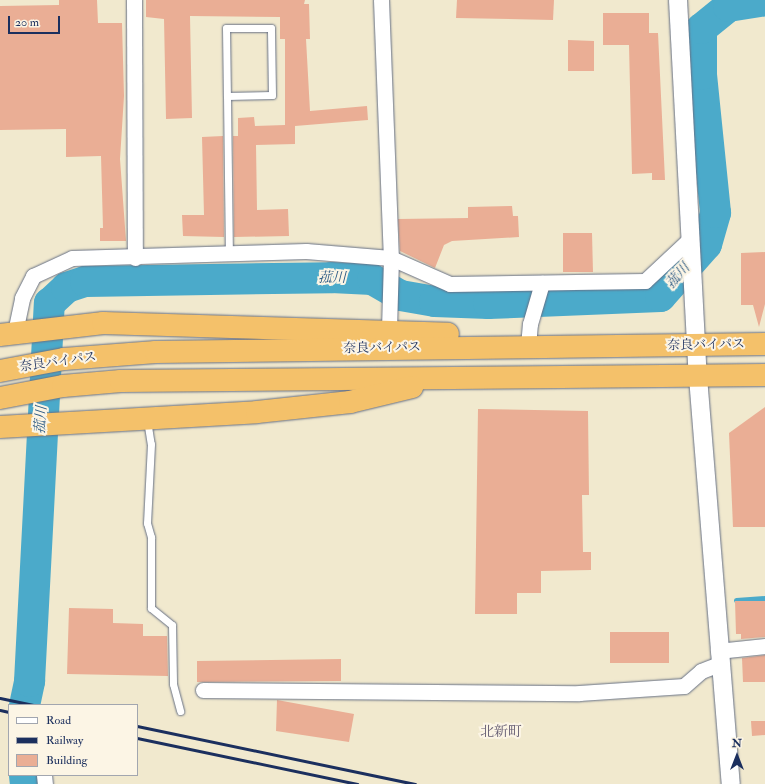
<!DOCTYPE html>
<meta charset="utf-8">
<style>
body{margin:0}
#map{position:relative;width:765px;height:784px;overflow:hidden;background:#f1e9ce;font-family:"IM FELL Double Pica","Noto Serif JP",serif}
div>[style]{position:absolute}
[style*='--x']{left:calc(var(--x)*1px);top:calc(var(--y)*1px);width:calc(var(--w)*1px);rotate:calc(var(--a)*1deg)}
.stream>*{height:5px;margin:-2.5px;padding:0 2.5px;transform-origin:2.5px;border-radius:2.5px;background:#4baaca}
.river>*{height:31px;margin:-15.5px;padding:0 15.5px;transform-origin:15.5px;border-radius:15.5px;background:#4baaca}
.building>*{inset:0;background:#eaae95}
.roads{filter:drop-shadow(0 0 1px #667085) drop-shadow(0 0 1px #667085)}
.service>*{height:7px;margin:-3.5px;padding:0 3.5px;transform-origin:3.5px;border-radius:3.5px;background:#fff}
.minor>*{height:15px;margin:-7.5px;padding:0 7.5px;transform-origin:7.5px;border-radius:7.5px;background:#fff}
.tertiary>*{height:18px;margin:-9px;padding:0 9px;transform-origin:9px;border-radius:9px;background:#fff}
.trunk>*{height:22px;margin:-11px;padding:0 11px;transform-origin:11px;border-radius:11px;background:#f4c16a}
.rail>*{height:3px;margin:-1.5px;padding:0 1.5px;transform-origin:1.5px;border-radius:1.5px;background:#1b2f5e}
span{translate:-50% -50%;white-space:nowrap;text-align:center;line-height:1.15;-webkit-text-stroke:4px #fcf5e5;paint-order:stroke}
.street-label{font-size:13px;color:#1b2f5e}
.water-label{font-size:14px;color:#2c5a84;font-style:italic}
.neighbourhood-label{font-size:14px;color:#635b71}
.legend{position:absolute;left:8px;top:704px;width:130px;height:72px;box-sizing:border-box;background:#fcf5e5;border:1px solid #a2a6af;margin:0;padding:5px 7px;list-style:none;font-size:12px;color:#1b2f5e}
.legend li{display:flex;align-items:center;gap:8px;height:20px}
.legend b{width:20px;border:1px solid #a2a6af}
.north{position:absolute;left:717px;top:736px;width:40px;height:40px;-webkit-text-stroke:3px #fcf5e5;paint-order:stroke;rotate:0deg;font-size:11px;font-weight:700;line-height:16px;text-align:center;color:#1b2f5e}
.north::after{content:'';display:block;margin:auto;width:14px;height:18px;background:#1b2f5e;clip-path:polygon(50% 0,100% 100%,50% 72%,0 100%)}
.scale{position:absolute;left:8px;top:16px;width:52px;height:18px;box-sizing:border-box;border:2px solid #1b2f5e;border-top:0;padding-left:5px;font-size:12px;line-height:14px;white-space:nowrap;color:#1b2f5e;-webkit-text-stroke:3px #fcf5e5;paint-order:stroke}
</style>
<div id="map">
<div class="stream">
<div style="--x:736;--y:600;--w:29;--a:-4"></div>
</div>
<div class="river">
<div style="--x:24;--y:705;--w:25;--a:-78"></div>
<div style="--x:29;--y:681;--w:379;--a:-87"></div>
<div style="--x:49;--y:303;--w:23;--a:-43"></div>
<div style="--x:66;--y:287;--w:20;--a:-18"></div>
<div style="--x:85;--y:281;--w:246;--a:-0.9"></div>
<div style="--x:331;--y:277;--w:41;--a:2.8"></div>
<div style="--x:372;--y:279;--w:32;--a:30"></div>
<div style="--x:400;--y:295;--w:35;--a:10"></div>
<div style="--x:434;--y:301;--w:54;--a:2.1"></div>
<div style="--x:488;--y:303;--w:172;--a:-2.3"></div>
<div style="--x:660;--y:296;--w:69;--a:-48.5"></div>
<div style="--x:706;--y:244;--w:33;--a:-74"></div>
<div style="--x:715;--y:212;--w:139;--a:-95.8"></div>
<div style="--x:701;--y:74;--w:46;--a:-90"></div>
<div style="--x:701;--y:28;--w:35;--a:-39"></div>
<div style="--x:728;--y:6;--w:37;--a:-9"></div>
<div style="--x:24;--y:775;--w:9;--a:84"></div>
</div>
<div class="building">
<div style="clip-path:polygon(59px 0,97px 0,98px 23px,122px 23px,124px 96px,120px 159px,126px 241px,100px 241px,100px 228px,103px 228px,101px 156px,66px 157px,66px 129px,0 130px,0 6px,59px 5px)"></div>
<div style="clip-path:polygon(146px 0,305px 0,304px 4px,309px 4px,310px 39px,306px 39px,310px 111px,367px 106px,368px 120px,295px 126px,295px 144px,256px 145px,257px 210px,288px 209px,289px 236px,234px 237px,233px 136px,238px 136px,238px 118px,254px 117px,255px 126px,285px 125px,285px 39px,280px 39px,280px 17px,190px 16px,192px 118px,166px 119px,164px 19px,146px 17px)"></div>
<div style="clip-path:polygon(457px 0,554px 0,553px 20px,456px 18px)"></div>
<div style="clip-path:polygon(603px 13px,649px 13px,649px 33px,658px 33px,665px 180px,652px 180px,652px 173px,632px 174px,629px 45px,603px 45px)"></div>
<div style="clip-path:polygon(568px 40px,594px 41px,594px 71px,568px 71px)"></div>
<div style="clip-path:polygon(223px 136px,224px 237px,183px 236px,182px 215px,204px 215px,202px 137px)"></div>
<div style="clip-path:polygon(512px 206px,513px 216px,518px 216px,519px 237px,452px 241px,444px 245px,435px 268px,400px 251px,398px 219px,468px 218px,468px 207px)"></div>
<div style="clip-path:polygon(563px 233px,592px 233px,593px 272px,563px 272px)"></div>
<div style="clip-path:polygon(765px 252px,765px 304px,759px 327px,753px 305px,741px 305px,741px 253px)"></div>
<div style="clip-path:polygon(765px 407px,765px 527px,733px 527px,729px 433px)"></div>
<div style="clip-path:polygon(478px 409px,588px 411px,589px 495px,582px 495px,583px 552px,591px 552px,591px 570px,541px 571px,541px 593px,517px 593px,517px 614px,475px 614px)"></div>
<div style="clip-path:polygon(735px 601px,765px 601px,765px 637px,741px 639px,741px 634px,736px 634px)"></div>
<div style="clip-path:polygon(69px 608px,113px 609px,113px 623px,143px 624px,143px 636px,167px 636px,168px 676px,67px 674px)"></div>
<div style="clip-path:polygon(610px 632px,669px 632px,669px 663px,610px 663px)"></div>
<div style="clip-path:polygon(765px 655px,765px 682px,743px 682px,742px 658px)"></div>
<div style="clip-path:polygon(341px 659px,341px 681px,197px 682px,197px 661px)"></div>
<div style="clip-path:polygon(277px 700px,354px 714px,349px 742px,276px 731px)"></div>
<div style="clip-path:polygon(751px 721px,765px 721px,765px 735px,752px 736px)"></div>
</div>
<div class="roads">
<div class="service">
<div style="--x:227;--y:96;--w:45;--a:-1.3"></div>
<div style="--x:272;--y:95;--w:67;--a:-90.9"></div>
<div style="--x:271;--y:28;--w:45;--a:180"></div>
<div style="--x:226;--y:28;--w:68;--a:89.2"></div>
<div style="--x:227;--y:96;--w:159;--a:89.3"></div>
<div style="--x:147;--y:420;--w:24;--a:81"></div>
<div style="--x:151;--y:444;--w:79;--a:92.9"></div>
<div style="--x:147;--y:523;--w:15;--a:74"></div>
<div style="--x:151;--y:537;--w:71;--a:90"></div>
<div style="--x:151;--y:608;--w:27;--a:39"></div>
<div style="--x:172;--y:625;--w:59;--a:89"></div>
<div style="--x:173;--y:684;--w:28;--a:75"></div>
</div>
<div class="minor">
<div style="--x:134;--y:0;--w:258;--a:89.8"></div>
<div style="--x:381;--y:0;--w:258;--a:87.8"></div>
<div style="--x:391;--y:258;--w:73;--a:91.6"></div>
<div style="--x:15;--y:332;--w:35;--a:-78"></div>
<div style="--x:22;--y:298;--w:25;--a:-63"></div>
<div style="--x:33;--y:276;--w:43;--a:-24.8"></div>
<div style="--x:72;--y:258;--w:234;--a:-1.7"></div>
<div style="--x:306;--y:251;--w:85;--a:4.7"></div>
<div style="--x:391;--y:258;--w:64;--a:23.8"></div>
<div style="--x:450;--y:284;--w:195;--a:-0.9"></div>
<div style="--x:645;--y:281;--w:60;--a:-43"></div>
<div style="--x:528;--y:346;--w:22;--a:-85"></div>
<div style="--x:530;--y:324;--w:43;--a:-73.7"></div>
<div style="--x:718;--y:651;--w:47;--a:-6.1"></div>
<div style="--x:203;--y:690;--w:376;--a:0.5"></div>
<div style="--x:579;--y:693;--w:105;--a:-3.8"></div>
<div style="--x:684;--y:686;--w:23;--a:-41"></div>
<div style="--x:701;--y:671;--w:19;--a:-21"></div>
<div style="--x:44;--y:775;--w:9;--a:84"></div>
</div>
<div class="tertiary">
<div style="--x:678;--y:0;--w:378;--a:87"></div>
<div style="--x:698;--y:377;--w:408;--a:85.4"></div>
</div>
<div class="trunk">
<div style="--x:0;--y:335;--w:104;--a:-6.6"></div>
<div style="--x:103;--y:323;--w:345;--a:1.8"></div>
<div style="--x:0;--y:371;--w:65;--a:-10.6"></div>
<div style="--x:64;--y:359;--w:92;--a:-4.4"></div>
<div style="--x:156;--y:352;--w:609;--a:-0.75"></div>
<div style="--x:0;--y:398;--w:64;--a:-10.8"></div>
<div style="--x:63;--y:386;--w:58;--a:-4.9"></div>
<div style="--x:121;--y:381;--w:644;--a:-0.53"></div>
<div style="--x:0;--y:427;--w:257;--a:-3.3"></div>
<div style="--x:257;--y:412;--w:94;--a:-6.1"></div>
<div style="--x:350;--y:402;--w:64;--a:-13.6"></div>
</div>
</div>
<div class="rail">
<div style="--x:0;--y:698;--w:34;--a:12"></div>
<div style="--x:0;--y:710;--w:9;--a:13"></div>
<div style="--x:137;--y:726;--w:284;--a:11.8"></div>
<div style="--x:137;--y:738;--w:225;--a:11.8"></div>
</div>
<div class="street-label">
<span style="left:706px;top:345px;rotate:-1deg">奈良バイパス</span>
<span style="left:382px;top:348px;rotate:-1deg">奈良バイパス</span>
<span style="left:58px;top:362px;rotate:-8deg">奈良バイパス</span>
</div>
<div class="water-label">
<span style="left:678px;top:276px;rotate:-49deg">菰川</span>
<span style="left:332px;top:278px">菰川</span>
<span style="left:41px;top:420px;rotate:-86deg">菰川</span>
</div>
<div class="neighbourhood-label">
<span style="left:501px;top:732px">北新町</span>
</div>
<ul class="legend">
<li><b style="height:5px;background:#fff"></b>Road</li>
<li><b style="height:5px;background:#1b2f5e"></b>Railway</li>
<li><b style="height:11px;background:#eaae95"></b>Building</li>
</ul>
<div class="north">N</div>
<div class="scale">20 m</div>
</div>
